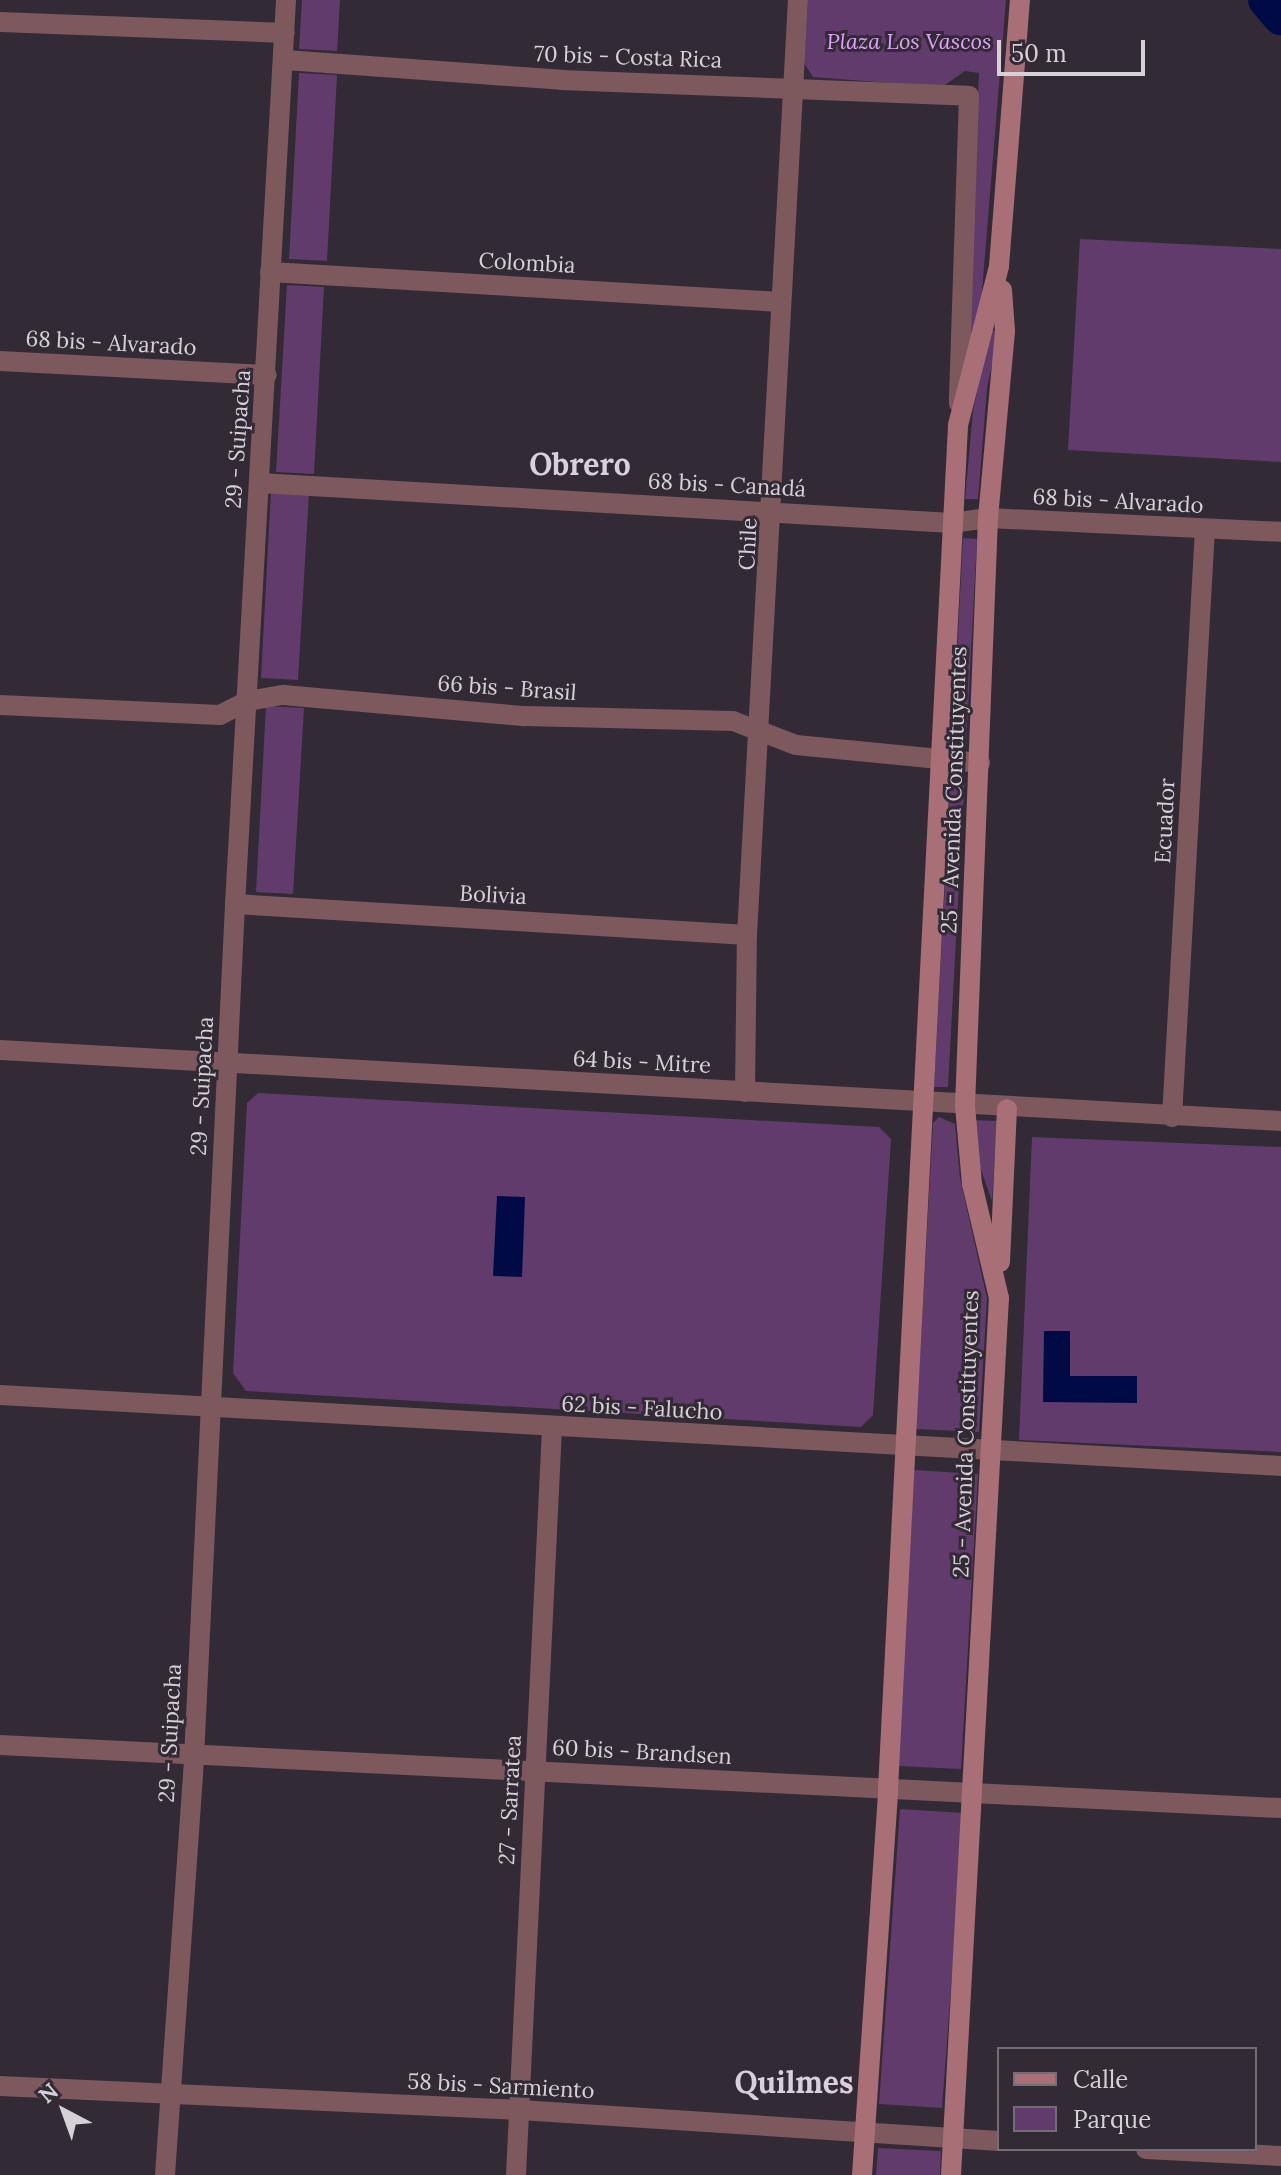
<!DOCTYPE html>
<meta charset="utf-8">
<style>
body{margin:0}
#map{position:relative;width:1281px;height:2175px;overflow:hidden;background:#322a35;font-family:Lora,serif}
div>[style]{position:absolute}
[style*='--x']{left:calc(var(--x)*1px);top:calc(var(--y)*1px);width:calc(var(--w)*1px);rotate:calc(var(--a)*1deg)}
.green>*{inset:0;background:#603b6c}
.water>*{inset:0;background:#000b46}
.river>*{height:36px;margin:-18px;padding:0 18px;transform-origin:18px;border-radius:18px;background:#000b46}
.street>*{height:20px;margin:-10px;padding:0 10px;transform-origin:10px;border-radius:10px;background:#7d585d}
.secondary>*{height:20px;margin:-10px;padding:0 10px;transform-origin:10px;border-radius:10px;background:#a96f77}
span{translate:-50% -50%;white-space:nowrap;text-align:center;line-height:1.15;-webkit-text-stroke:6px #322a35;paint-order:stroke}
.park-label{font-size:22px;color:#e2a0fa;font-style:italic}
.street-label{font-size:22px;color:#d6d1d7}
.district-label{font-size:30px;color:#d9d0dd;font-weight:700}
.legend{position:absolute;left:997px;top:2047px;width:260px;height:104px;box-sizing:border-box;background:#322a35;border:2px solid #746d76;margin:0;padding:10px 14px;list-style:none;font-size:24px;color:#d6d1d7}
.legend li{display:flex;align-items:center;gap:16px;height:40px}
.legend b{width:40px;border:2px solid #746d76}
.north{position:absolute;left:24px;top:2071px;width:80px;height:80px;-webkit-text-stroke:6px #322a35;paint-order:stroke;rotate:319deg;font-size:22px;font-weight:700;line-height:32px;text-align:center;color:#d6d1d7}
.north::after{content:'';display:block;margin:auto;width:28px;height:36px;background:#d6d1d7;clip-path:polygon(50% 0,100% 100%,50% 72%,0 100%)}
.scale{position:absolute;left:997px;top:40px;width:148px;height:36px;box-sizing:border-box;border:4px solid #d6d1d7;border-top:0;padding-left:10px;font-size:24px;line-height:28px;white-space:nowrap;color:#d6d1d7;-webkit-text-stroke:6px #322a35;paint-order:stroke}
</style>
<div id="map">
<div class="green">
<div style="clip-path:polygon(302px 0,340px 0,337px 51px,299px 49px)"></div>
<div style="clip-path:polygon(808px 0,1006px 0,981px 303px,965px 360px,979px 73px,965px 71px,942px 87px,813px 77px,804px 63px)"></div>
<div style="clip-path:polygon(299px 73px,337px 75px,327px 261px,289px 259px)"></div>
<div style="clip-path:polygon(1080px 239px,1281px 249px,1281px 462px,1068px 450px)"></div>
<div style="clip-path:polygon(287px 285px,324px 287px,314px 474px,276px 472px)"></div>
<div style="clip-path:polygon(990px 330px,999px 331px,987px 388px,978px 499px,965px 499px,973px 411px)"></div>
<div style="clip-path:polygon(271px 491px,309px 493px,298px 680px,261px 678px)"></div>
<div style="clip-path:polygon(963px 538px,977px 539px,966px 746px,952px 746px)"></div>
<div style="clip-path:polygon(266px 706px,304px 708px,293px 894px,256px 892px)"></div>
<div style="clip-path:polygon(951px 773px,965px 773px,948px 1087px,934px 1087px)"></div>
<div style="clip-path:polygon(258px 1093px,879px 1127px,891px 1139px,873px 1415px,861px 1427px,246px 1391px,233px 1373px,247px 1103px)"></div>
<div style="clip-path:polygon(939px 1117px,955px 1124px,960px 1178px,987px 1298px,979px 1432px,916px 1429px,933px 1123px)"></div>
<div style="clip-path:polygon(973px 1120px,997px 1121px,992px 1201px,979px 1164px)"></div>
<div style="clip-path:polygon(1032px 1137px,1281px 1147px,1281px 1452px,1019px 1440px)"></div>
<div style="clip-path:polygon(914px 1470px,978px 1474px,961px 1769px,898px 1766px)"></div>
<div style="clip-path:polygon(900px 1809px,964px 1813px,942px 2108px,879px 2104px)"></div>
<div style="clip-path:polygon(878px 2148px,941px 2151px,940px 2175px,876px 2175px)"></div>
</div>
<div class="water">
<div style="clip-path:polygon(497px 1196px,525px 1197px,522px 1277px,493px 1276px)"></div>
<div style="clip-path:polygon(1044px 1331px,1070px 1331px,1070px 1376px,1137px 1376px,1137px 1403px,1043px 1402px)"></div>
</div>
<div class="river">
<div style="--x:1266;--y:0;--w:23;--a:49"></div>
</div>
<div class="street">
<div style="--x:0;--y:22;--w:285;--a:2.2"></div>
<div style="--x:285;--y:60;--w:277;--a:4.1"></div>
<div style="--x:561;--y:80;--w:408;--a:2.2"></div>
<div style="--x:969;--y:96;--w:307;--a:91.9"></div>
<div style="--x:270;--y:272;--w:512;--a:3.36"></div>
<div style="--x:0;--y:361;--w:267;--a:3"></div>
<div style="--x:259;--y:483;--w:694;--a:3.3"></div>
<div style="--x:952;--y:523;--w:36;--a:-8"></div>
<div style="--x:988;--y:518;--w:293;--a:2.7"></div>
<div style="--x:0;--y:705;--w:220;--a:2.6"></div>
<div style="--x:220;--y:715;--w:31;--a:-27"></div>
<div style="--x:248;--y:701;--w:36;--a:-10"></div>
<div style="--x:283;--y:695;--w:243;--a:5"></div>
<div style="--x:525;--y:716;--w:208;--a:1.4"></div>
<div style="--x:733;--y:721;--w:67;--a:20.9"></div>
<div style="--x:796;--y:745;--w:185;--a:5.6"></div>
<div style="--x:235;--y:904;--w:513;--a:3.46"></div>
<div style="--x:0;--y:1050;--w:1283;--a:3.17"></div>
<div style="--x:745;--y:1092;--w:157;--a:-89.3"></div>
<div style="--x:747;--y:935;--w:936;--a:-86.88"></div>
<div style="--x:1172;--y:1117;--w:589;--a:-86.79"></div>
<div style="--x:0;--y:1395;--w:1283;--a:3.17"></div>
<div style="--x:0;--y:1745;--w:1283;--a:2.82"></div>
<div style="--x:0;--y:2086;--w:521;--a:2.64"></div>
<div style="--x:520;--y:2110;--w:480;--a:3.7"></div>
<div style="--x:1146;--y:2149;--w:135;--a:3"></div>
<div style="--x:165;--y:2175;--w:418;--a:-86"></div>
<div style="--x:194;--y:1758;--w:855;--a:-87.25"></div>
<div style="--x:235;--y:904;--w:905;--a:-86.77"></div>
<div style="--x:516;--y:2175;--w:748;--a:-87.24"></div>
</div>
<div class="secondary">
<div style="--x:1000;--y:1262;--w:153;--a:-87.4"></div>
<div style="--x:862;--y:2175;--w:387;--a:-86.1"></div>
<div style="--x:888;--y:1789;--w:1366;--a:-87.06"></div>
<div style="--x:958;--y:425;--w:164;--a:-75.5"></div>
<div style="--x:999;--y:266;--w:267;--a:-85.5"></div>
<div style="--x:951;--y:2175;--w:878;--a:-86.87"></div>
<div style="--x:999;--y:1298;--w:117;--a:-103.3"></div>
<div style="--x:972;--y:1184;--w:78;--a:-95.1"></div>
<div style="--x:965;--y:1106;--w:588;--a:-87.76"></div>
<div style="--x:988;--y:518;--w:188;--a:-84.8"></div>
<div style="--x:1005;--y:331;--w:41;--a:-94.2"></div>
</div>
<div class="park-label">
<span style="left:909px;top:42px">Plaza Los Vascos</span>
</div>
<div class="street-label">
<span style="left:628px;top:57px;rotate:2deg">70 bis - Costa Rica</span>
<span style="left:527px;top:263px;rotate:3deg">Colombia</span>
<span style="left:111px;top:343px;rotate:3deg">68 bis - Alvarado</span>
<span style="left:238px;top:439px;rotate:-86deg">29 - Suipacha</span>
<span style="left:727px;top:485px;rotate:3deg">68 bis - Canadá</span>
<span style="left:1118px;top:501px;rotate:3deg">68 bis - Alvarado</span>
<span style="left:748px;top:544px;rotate:-87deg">Chile</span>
<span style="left:507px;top:688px;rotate:4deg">66 bis - Brasil</span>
<span style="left:954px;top:790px;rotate:-88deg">25 - Avenida Constituyentes</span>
<span style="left:1165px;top:821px;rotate:-87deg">Ecuador</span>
<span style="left:493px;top:895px;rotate:3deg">Bolivia</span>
<span style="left:642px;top:1062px;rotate:3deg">64 bis - Mitre</span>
<span style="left:202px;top:1086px;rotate:-87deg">29 - Suipacha</span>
<span style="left:642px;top:1408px;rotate:3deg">62 bis - Falucho</span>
<span style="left:966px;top:1434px;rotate:-88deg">25 - Avenida Constituyentes</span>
<span style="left:170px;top:1733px;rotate:-87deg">29 - Suipacha</span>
<span style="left:642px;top:1752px;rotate:3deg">60 bis - Brandsen</span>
<span style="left:510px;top:1800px;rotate:-87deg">27 - Sarratea</span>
<span style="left:501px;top:2086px;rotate:3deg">58 bis - Sarmiento</span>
</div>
<div class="district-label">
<span style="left:580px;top:464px">Obrero</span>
<span style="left:794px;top:2082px">Quilmes</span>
</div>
<ul class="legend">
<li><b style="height:10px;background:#a96f77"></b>Calle</li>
<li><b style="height:22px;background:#603b6c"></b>Parque</li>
</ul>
<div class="north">N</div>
<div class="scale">50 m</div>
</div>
